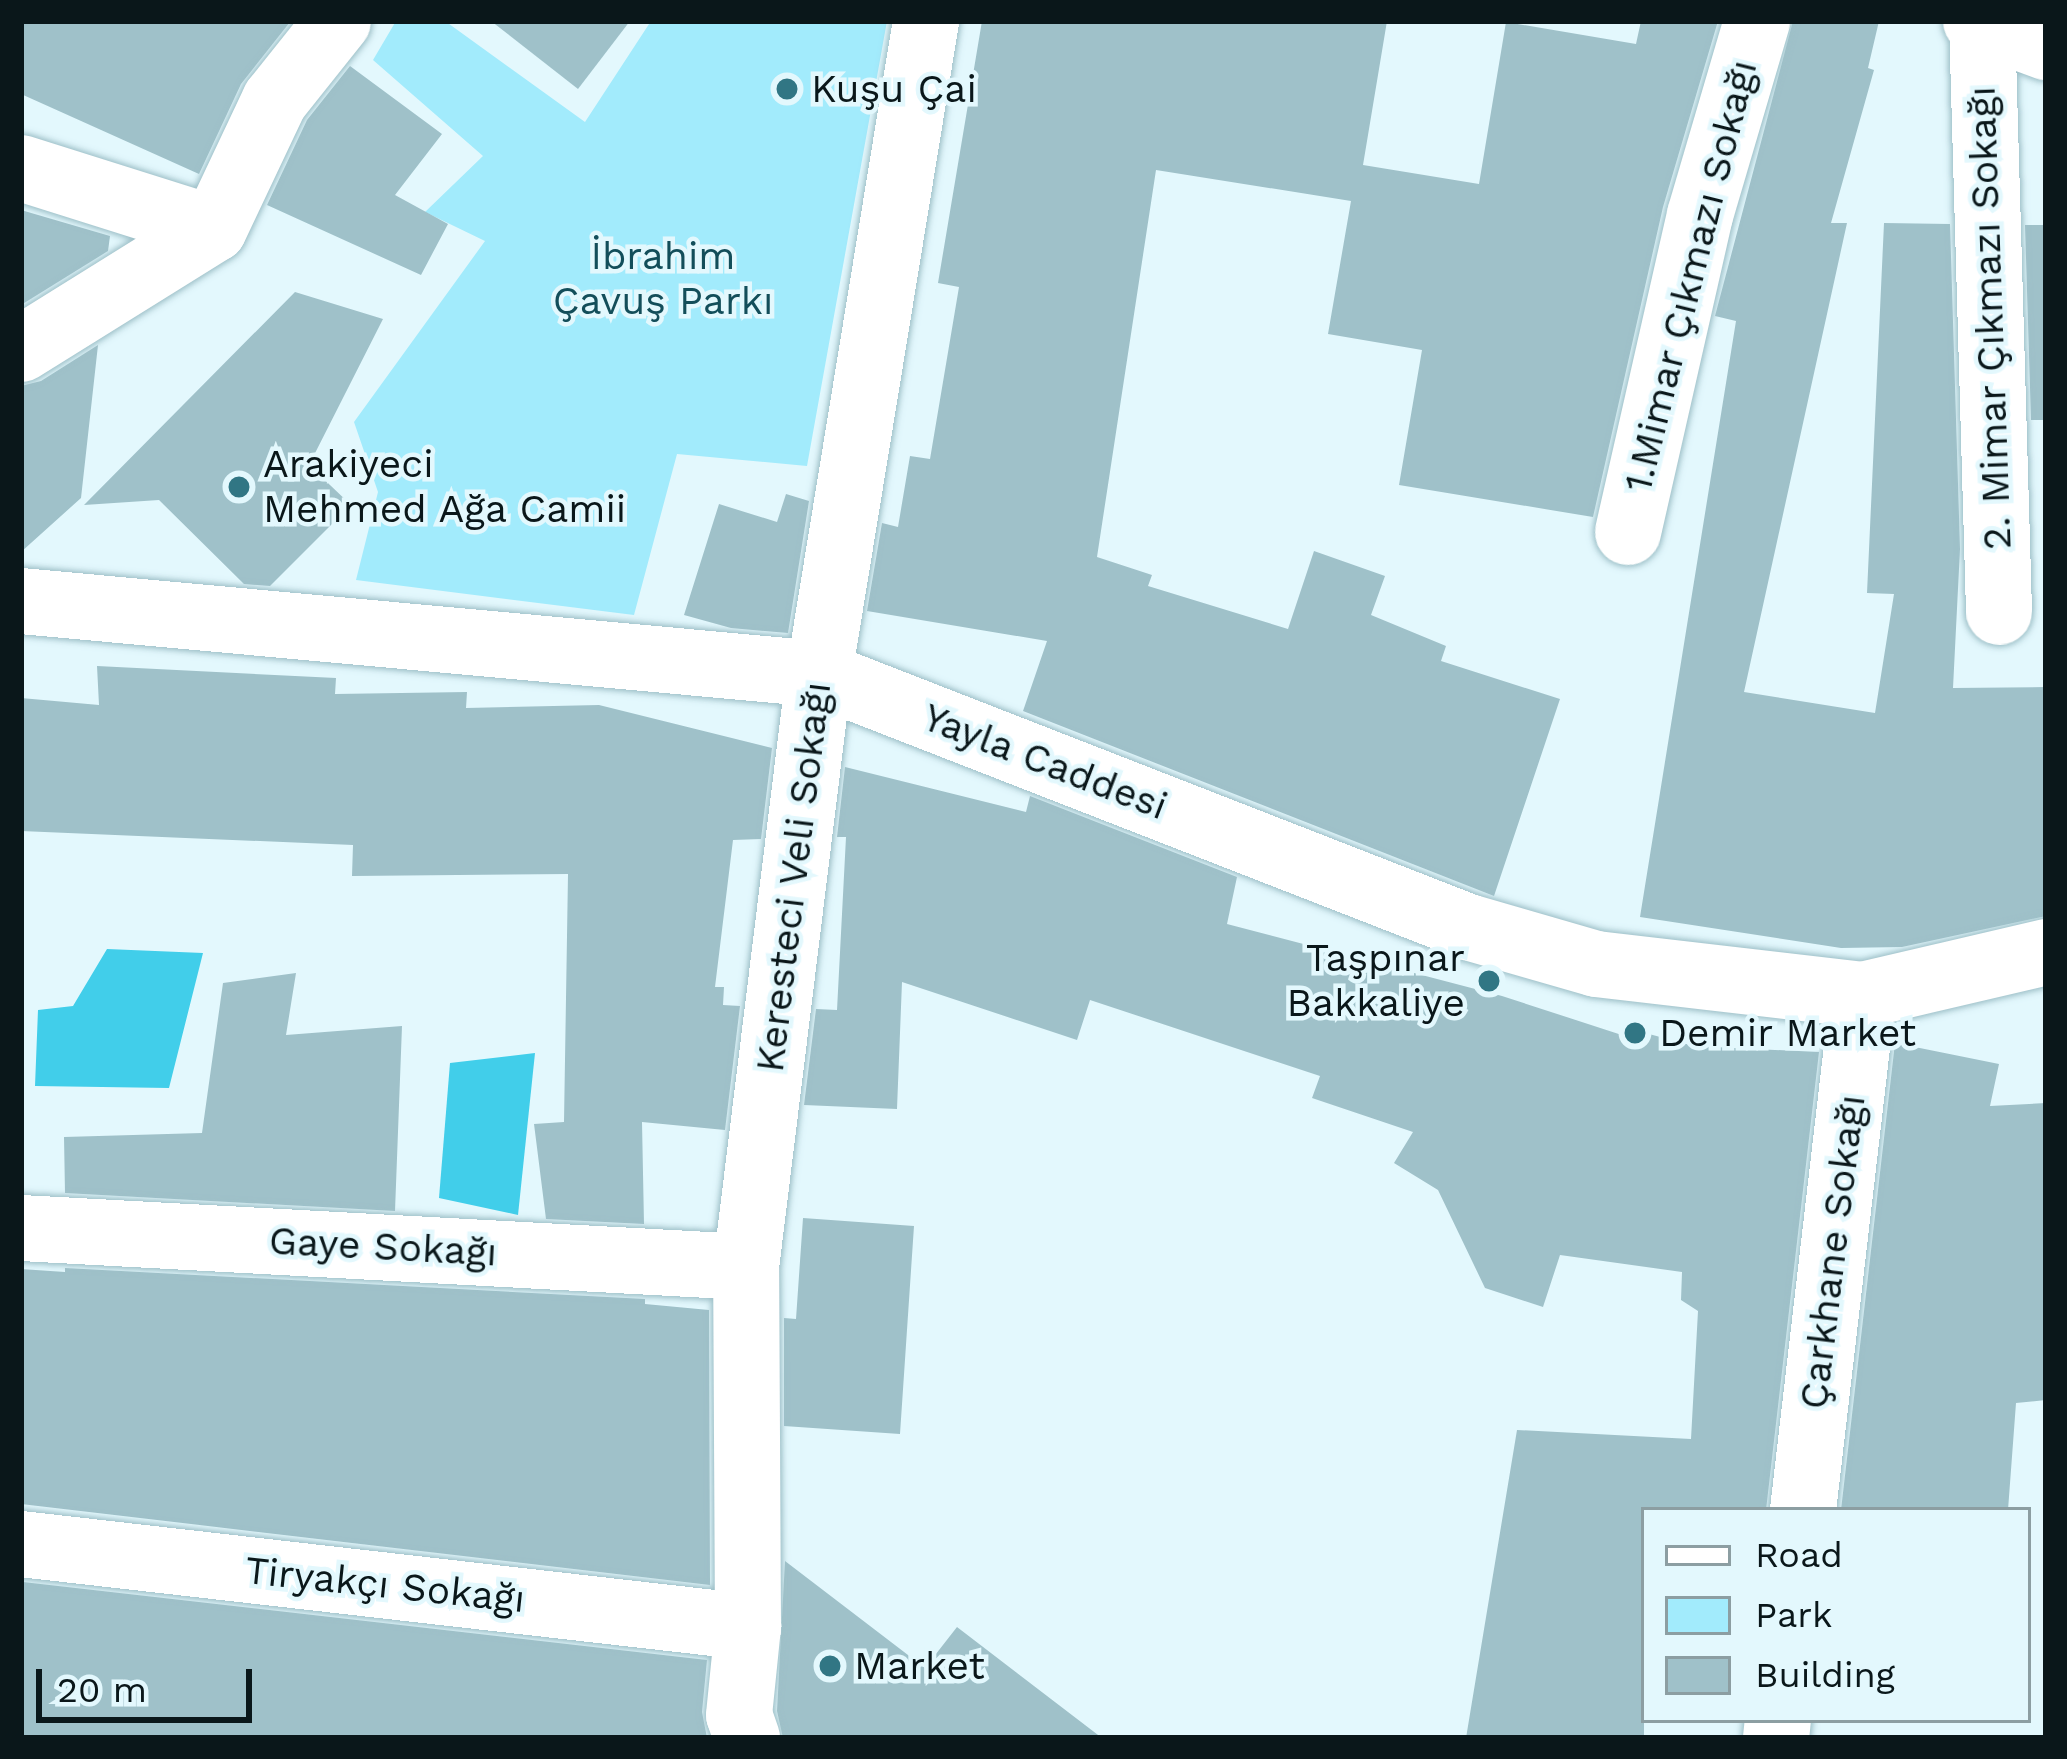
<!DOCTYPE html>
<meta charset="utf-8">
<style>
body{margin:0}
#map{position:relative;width:2067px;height:1759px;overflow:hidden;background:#e3f8fd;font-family:"Work Sans",sans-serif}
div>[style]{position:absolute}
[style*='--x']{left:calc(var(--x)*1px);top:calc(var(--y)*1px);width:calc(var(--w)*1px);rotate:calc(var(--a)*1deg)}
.green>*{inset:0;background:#a2ebfc}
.forest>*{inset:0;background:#41ceea}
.building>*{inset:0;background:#9fc1c9}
.roads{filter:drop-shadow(0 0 3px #9dbfc7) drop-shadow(0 0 3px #9dbfc7)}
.street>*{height:66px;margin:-33px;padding:0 33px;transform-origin:33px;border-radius:33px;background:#fff}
.secondary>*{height:66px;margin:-33px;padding:0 33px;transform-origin:33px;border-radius:33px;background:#fff}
.dots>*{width:33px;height:33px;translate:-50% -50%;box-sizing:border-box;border:6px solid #e3f8fd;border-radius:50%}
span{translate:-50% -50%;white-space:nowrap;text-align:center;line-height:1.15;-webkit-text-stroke:9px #e3f8fd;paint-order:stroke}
.poi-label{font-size:39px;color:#0a171a}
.left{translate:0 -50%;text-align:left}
.right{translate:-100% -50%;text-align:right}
.park-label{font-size:39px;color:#134e5a}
.street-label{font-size:39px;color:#0a171a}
.frame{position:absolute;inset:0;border:24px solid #0a171a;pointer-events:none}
.legend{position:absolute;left:1641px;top:1507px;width:390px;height:216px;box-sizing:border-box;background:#e3f8fd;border:3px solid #8c9ea2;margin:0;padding:15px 21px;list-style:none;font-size:36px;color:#0a171a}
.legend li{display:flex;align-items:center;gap:24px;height:60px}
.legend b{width:60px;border:3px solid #8c9ea2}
.scale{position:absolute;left:36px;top:1669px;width:216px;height:54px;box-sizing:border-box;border:6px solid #0a171a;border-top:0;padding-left:15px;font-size:36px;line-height:42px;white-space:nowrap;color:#0a171a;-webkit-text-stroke:9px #e3f8fd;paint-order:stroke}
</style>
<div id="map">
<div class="green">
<div style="clip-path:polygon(396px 21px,445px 21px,585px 122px,651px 21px,887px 21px,807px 466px,677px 454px,634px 615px,356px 580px,378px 492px,354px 422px,485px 241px,425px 212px,483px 156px,373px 60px)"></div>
</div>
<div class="forest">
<div style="clip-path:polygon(107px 949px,203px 953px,169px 1088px,35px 1086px,38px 1010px,73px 1006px)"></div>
<div style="clip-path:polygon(535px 1053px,518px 1215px,439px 1198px,450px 1063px)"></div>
</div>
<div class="building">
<div style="clip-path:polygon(21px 21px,289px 21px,290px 22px,241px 84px,199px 174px,21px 94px)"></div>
<div style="clip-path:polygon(491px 21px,630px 21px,578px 89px)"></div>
<div style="clip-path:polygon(982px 21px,1387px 21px,1363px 165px,1479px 184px,1506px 22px,1636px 44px,1641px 21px,1718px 21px,1663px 207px,1593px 517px,1399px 485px,1422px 350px,1328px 334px,1351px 201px,1156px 170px,1097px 557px,1152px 575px,1148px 586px,1288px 629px,1314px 551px,1385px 576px,1371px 615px,1446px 646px,1441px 661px,1560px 699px,1494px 896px,1023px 711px,1047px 641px,867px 611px,882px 523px,898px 527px,910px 456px,930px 459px,959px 287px,938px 283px)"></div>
<div style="clip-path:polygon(1793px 21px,1879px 21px,1868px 68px,1874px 70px,1831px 223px,1847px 223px,1744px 692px,1875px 713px,1894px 594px,1867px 593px,1884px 223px,1950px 224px,1960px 549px,1953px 688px,2046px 687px,2046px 916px,1902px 947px,1841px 948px,1640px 917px,1736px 321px,1715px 316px)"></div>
<div style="clip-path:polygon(350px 66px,442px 134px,395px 195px,448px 224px,421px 275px,267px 205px,307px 120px)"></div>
<div style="clip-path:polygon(21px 210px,110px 236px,108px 251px,21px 305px)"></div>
<div style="clip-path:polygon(2025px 225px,2046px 225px,2046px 420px,2031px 420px)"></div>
<div style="clip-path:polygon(295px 292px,383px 319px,309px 465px,351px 505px,270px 586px,244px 584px,159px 500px,84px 505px)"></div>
<div style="clip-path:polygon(98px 345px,81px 498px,21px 552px,21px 386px,41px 381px)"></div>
<div style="clip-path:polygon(786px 494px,809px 501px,788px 633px,731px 628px,684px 615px,719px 504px,777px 522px)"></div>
<div style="clip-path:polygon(97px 666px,336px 678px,335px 694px,467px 692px,466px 708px,599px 705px,772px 748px,761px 839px,733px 840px,715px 987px,724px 987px,723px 1005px,740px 1006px,725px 1130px,642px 1122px,644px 1224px,546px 1219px,534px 1124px,564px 1122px,568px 874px,352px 876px,353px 845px,21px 831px,21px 698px,99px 705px)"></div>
<div style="clip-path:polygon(845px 767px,1026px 812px,1030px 796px,1237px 877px,1227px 924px,1502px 996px,1631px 1038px,1634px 1030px,1694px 1046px,1819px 1052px,1766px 1510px,1644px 1510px,1644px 1738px,1466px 1738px,1517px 1430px,1691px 1439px,1698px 1311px,1681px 1300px,1682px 1272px,1560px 1255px,1543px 1307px,1485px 1288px,1438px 1190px,1394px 1163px,1413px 1132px,1312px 1098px,1320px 1076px,1090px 1000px,1077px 1040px,902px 982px,897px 1109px,804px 1105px,816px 1009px,837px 1010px,846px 837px,837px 837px)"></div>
<div style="clip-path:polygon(296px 973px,286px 1035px,402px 1026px,395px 1211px,65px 1193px,64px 1137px,202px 1133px,223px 983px)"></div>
<div style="clip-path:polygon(1895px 1043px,1999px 1064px,1990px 1106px,2046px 1103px,2046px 1400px,2016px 1403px,2008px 1510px,1841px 1510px)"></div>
<div style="clip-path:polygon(803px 1218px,914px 1226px,900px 1434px,784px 1426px,784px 1318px,796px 1319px)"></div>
<div style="clip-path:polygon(65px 1268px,645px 1299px,645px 1304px,709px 1310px,710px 1585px,21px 1504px,21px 1269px,65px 1272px)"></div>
<div style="clip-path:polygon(785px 1561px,925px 1668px,957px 1627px,1102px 1738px,783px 1738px,777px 1711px)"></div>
<div style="clip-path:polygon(23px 1582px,707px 1660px,702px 1712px,707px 1738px,21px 1738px)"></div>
</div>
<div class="roads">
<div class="street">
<div style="--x:1982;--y:21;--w:591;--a:88.35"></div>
<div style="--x:21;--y:168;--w:202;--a:17.5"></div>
<div style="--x:21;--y:349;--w:227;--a:-31.9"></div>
<div style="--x:214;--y:229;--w:143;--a:-64.7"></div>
<div style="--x:275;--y:100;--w:101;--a:-51.4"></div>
<div style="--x:1628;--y:532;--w:325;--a:-77.2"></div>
<div style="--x:1700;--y:215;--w:202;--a:-73.6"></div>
<div style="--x:21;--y:601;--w:801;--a:5.23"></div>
<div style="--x:819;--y:674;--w:697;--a:21.3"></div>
<div style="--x:1468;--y:927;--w:133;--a:16.1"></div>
<div style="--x:1596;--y:964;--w:269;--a:6.6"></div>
<div style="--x:1863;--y:995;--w:188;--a:-13.2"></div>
<div style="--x:21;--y:1228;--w:726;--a:3.08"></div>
<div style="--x:1803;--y:1510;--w:518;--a:-83.35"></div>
<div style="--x:21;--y:1544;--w:732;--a:6.51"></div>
<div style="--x:747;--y:1738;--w:24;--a:-109"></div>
<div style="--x:739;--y:1715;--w:88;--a:-84.2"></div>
<div style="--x:748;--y:1627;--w:360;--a:-90.3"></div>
<div style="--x:746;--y:1267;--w:597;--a:-82.98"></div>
<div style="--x:819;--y:674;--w:662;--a:-80.69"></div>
<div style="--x:1776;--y:1738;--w:18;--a:-84"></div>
</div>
<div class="secondary">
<div style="--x:1976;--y:21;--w:75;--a:20.4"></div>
</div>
</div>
<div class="dots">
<div style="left:787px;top:89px;background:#317684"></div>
<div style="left:239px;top:487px;background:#317684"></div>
<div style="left:1489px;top:981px;background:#317684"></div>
<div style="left:1635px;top:1033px;background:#317684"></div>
<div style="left:830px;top:1666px;background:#317684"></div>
</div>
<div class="poi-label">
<span class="left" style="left:811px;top:89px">Kuşu Çai</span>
<span class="left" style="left:263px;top:487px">Arakiyeci<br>Mehmed Ağa Camii</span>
<span class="right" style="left:1465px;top:981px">Taşpınar<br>Bakkaliye</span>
<span class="left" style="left:1659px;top:1033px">Demir Market</span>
<span class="left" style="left:854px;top:1666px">Market</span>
</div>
<div class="park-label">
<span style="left:663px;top:279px">İbrahim<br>Çavuş Parkı</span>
</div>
<div class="street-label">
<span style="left:1691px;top:276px;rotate:-76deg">1.Mimar Çıkmazı Sokağı</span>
<span style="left:1990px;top:318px;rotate:-92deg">2. Mimar Çıkmazı Sokağı</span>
<span style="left:1045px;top:762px;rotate:21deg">Yayla Caddesi</span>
<span style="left:794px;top:877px;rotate:-83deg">Keresteci Veli Sokağı</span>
<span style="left:383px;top:1247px;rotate:3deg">Gaye Sokağı</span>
<span style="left:1833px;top:1252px;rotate:-83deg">Çarkhane Sokağı</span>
<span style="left:385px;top:1585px;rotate:6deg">Tiryakçı Sokağı</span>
</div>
<div class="frame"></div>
<ul class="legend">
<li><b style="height:15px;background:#fff"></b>Road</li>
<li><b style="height:33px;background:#a2ebfc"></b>Park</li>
<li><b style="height:33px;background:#9fc1c9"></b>Building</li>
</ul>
<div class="scale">20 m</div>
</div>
